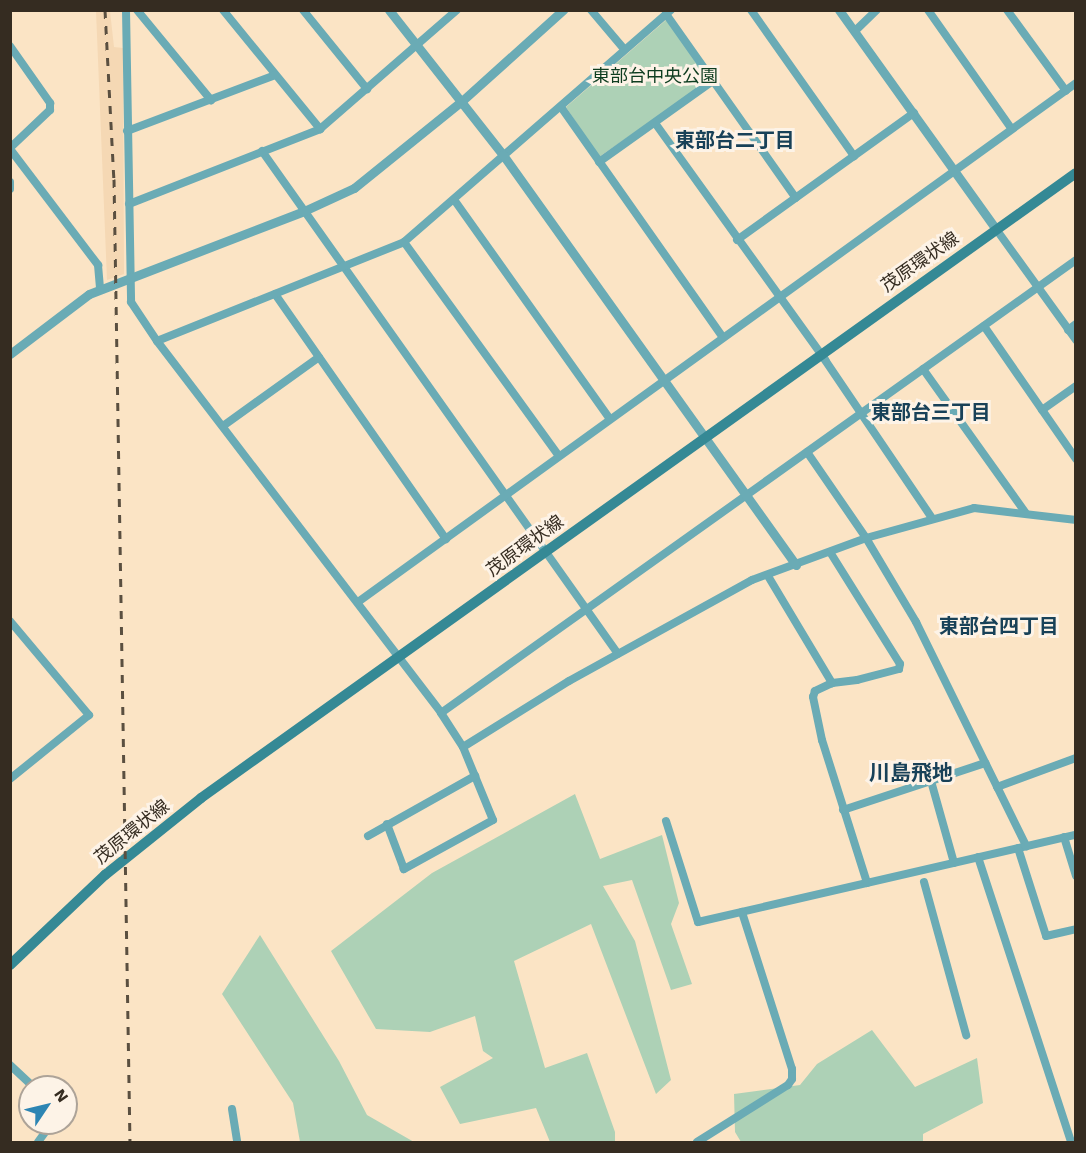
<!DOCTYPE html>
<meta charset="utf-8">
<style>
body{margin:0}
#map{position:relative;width:1086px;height:1153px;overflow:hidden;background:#fbe4c5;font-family:"Work Sans","Noto Sans JP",sans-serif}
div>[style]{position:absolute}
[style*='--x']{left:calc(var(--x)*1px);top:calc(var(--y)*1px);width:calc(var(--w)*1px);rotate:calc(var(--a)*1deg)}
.built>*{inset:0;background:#f5d8b4}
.green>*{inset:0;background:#add1b6}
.minor>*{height:8px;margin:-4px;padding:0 4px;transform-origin:4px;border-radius:4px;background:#6aabb5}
.tertiary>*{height:9px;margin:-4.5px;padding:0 4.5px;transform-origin:4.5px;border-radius:4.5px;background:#6aabb5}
.secondary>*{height:10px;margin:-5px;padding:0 5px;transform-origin:5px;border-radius:5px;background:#358995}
.rail>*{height:3px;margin-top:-1.5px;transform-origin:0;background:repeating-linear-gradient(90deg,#5a4f40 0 8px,transparent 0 16px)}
span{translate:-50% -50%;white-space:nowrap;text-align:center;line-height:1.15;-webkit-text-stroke:6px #fdf3e7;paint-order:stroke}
.park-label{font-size:18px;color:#0e3d20}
.street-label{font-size:18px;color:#352c21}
.neighbourhood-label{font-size:20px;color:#184158;font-weight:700}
.quarter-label{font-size:21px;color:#184158;font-weight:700}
.frame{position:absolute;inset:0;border:12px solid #352c21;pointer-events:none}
.north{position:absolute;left:18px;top:1075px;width:60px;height:60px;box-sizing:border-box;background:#fdf3e7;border:2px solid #ada398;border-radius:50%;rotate:55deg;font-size:16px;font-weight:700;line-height:24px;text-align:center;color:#352c21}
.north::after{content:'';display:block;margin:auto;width:21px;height:27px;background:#2d85b3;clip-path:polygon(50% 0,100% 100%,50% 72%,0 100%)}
</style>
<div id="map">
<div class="built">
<div style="clip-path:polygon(96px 11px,110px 11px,114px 47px,123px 48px,124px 274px,107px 280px)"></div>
</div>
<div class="green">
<div style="clip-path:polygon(666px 20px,710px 80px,599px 157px,566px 107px)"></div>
<div style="clip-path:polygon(575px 794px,600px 859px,662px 835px,679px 903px,671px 924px,692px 984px,671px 990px,632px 880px,603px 886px,635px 941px,671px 1080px,656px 1094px,591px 924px,514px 961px,545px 1068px,587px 1053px,615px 1132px,615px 1142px,550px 1142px,536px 1108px,460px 1124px,440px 1087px,493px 1058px,483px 1051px,475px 1016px,430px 1032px,376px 1029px,331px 951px,432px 873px)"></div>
<div style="clip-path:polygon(260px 935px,339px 1061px,367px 1115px,414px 1142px,300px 1142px,293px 1103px,222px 994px)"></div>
<div style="clip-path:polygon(872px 1030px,915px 1087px,977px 1058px,983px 1103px,923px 1134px,923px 1142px,741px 1142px,735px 1132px,734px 1094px,800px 1085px,817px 1064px)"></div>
</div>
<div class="minor">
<div style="--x:126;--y:10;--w:292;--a:89"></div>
<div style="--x:131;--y:302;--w:47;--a:56.3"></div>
<div style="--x:157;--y:341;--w:468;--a:52.6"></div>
<div style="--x:441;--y:713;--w:40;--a:57.1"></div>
<div style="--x:463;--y:747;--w:79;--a:67.7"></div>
<div style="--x:493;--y:820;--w:102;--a:151.2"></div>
<div style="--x:404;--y:869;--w:48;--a:-110.7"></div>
<div style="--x:137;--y:10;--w:117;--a:50.6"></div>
<div style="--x:223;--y:10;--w:154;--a:50.8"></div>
<div style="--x:303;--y:10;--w:102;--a:51"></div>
<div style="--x:591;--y:10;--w:51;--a:49.8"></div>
<div style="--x:751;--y:10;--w:179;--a:54.8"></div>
<div style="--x:928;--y:10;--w:144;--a:54.9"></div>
<div style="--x:1007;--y:10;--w:100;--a:53.9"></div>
<div style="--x:666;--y:14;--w:225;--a:54.8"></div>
<div style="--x:855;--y:31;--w:30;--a:-44"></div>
<div style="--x:10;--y:46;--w:70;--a:54.9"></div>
<div style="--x:50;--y:103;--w:7;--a:90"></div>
<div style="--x:50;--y:110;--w:55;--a:136.5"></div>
<div style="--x:561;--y:107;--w:280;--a:54.9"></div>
<div style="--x:655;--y:123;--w:292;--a:54.3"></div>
<div style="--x:825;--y:360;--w:191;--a:55.9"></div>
<div style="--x:127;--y:131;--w:158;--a:-20.7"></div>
<div style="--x:10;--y:149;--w:146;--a:52.8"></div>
<div style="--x:98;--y:265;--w:24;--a:85"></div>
<div style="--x:262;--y:151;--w:616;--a:54.71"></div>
<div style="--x:599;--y:162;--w:141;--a:-35.5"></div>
<div style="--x:10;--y:182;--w:7;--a:90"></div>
<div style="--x:455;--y:201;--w:266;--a:54.6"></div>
<div style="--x:129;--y:204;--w:205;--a:-21.4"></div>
<div style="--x:320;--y:129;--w:181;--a:-41"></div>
<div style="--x:996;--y:229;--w:137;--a:54.2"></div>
<div style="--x:737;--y:240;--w:218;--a:-35.7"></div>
<div style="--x:404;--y:242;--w:264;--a:54.1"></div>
<div style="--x:275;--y:294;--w:299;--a:55.1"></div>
<div style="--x:984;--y:326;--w:162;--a:55.3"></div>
<div style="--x:1068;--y:330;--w:10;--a:-37"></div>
<div style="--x:157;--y:341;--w:266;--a:-21.8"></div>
<div style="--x:404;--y:242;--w:354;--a:-41"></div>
<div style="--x:923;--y:369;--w:176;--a:54.5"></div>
<div style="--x:1042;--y:410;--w:42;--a:-35.2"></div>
<div style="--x:223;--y:426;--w:118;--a:-35.7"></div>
<div style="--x:807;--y:452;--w:104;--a:55.5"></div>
<div style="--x:866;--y:538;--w:98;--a:59.2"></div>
<div style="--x:916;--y:622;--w:250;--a:63.8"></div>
<div style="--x:830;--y:552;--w:132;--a:58"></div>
<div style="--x:900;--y:664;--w:5;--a:101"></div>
<div style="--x:899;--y:669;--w:43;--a:165.3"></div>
<div style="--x:857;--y:680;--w:25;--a:173"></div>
<div style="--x:832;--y:683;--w:19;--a:155"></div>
<div style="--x:815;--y:691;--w:6;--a:108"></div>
<div style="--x:813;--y:697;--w:44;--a:78.2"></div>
<div style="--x:822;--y:740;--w:150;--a:72.5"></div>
<div style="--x:768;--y:576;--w:125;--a:59.1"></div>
<div style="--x:358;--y:602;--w:886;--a:-35.86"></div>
<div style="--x:10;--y:621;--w:123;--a:50"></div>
<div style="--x:89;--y:715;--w:102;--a:141"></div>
<div style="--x:441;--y:713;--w:780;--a:-35.5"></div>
<div style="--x:463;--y:747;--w:125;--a:-31.9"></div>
<div style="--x:569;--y:681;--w:209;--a:-28.9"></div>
<div style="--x:752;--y:580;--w:121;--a:-20.2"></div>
<div style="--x:866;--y:538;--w:112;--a:-15.5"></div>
<div style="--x:974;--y:508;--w:103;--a:6.7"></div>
<div style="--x:931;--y:781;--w:85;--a:74.3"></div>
<div style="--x:997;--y:787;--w:84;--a:-20.2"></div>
<div style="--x:843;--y:810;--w:150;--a:-18.3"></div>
<div style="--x:666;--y:821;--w:106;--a:72.4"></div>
<div style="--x:698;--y:922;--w:388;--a:-13"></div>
<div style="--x:368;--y:836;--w:123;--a:-29.3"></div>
<div style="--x:1064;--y:837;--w:41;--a:72.9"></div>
<div style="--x:1018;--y:848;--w:92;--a:72.3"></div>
<div style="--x:1046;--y:936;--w:31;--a:-13"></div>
<div style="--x:978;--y:857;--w:300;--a:71.9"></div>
<div style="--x:924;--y:882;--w:159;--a:74.6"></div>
<div style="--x:10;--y:1065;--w:33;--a:43"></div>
<div style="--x:232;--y:1109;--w:33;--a:81"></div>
<div style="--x:38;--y:1142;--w:24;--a:-54"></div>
<div style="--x:697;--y:1142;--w:107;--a:-32.1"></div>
<div style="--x:788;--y:1085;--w:7;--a:-56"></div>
<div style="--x:792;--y:1079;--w:10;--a:-90"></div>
<div style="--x:792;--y:1069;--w:165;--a:-107.7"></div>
</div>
<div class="tertiary">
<div style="--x:389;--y:10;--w:184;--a:51.8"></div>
<div style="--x:503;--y:155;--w:504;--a:54.45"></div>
<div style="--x:839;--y:10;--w:269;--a:54.4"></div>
<div style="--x:10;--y:354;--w:99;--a:-37.2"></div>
<div style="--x:89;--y:294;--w:230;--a:-21.1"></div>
<div style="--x:304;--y:211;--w:55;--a:-24.7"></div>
<div style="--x:354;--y:188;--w:140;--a:-38.9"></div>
<div style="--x:463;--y:100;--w:135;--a:-42"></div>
</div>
<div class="secondary">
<div style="--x:10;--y:965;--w:131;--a:-43.5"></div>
<div style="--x:105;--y:875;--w:123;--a:-38.7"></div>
<div style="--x:201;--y:798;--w:1075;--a:-35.54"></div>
</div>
<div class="rail">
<div style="--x:105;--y:10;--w:169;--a:87"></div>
<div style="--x:114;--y:179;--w:963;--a:89.05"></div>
</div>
<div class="park-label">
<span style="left:655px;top:76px">東部台中央公園</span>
</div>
<div class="street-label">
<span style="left:920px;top:262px;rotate:-35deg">茂原環状線</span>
<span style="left:525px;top:546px;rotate:-36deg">茂原環状線</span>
<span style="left:132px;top:832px;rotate:-39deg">茂原環状線</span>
</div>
<div class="neighbourhood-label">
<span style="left:735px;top:140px">東部台二丁目</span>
<span style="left:931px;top:412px">東部台三丁目</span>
<span style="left:999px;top:626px">東部台四丁目</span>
</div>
<div class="quarter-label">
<span style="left:911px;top:773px">川島飛地</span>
</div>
<div class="frame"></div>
<div class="north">N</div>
</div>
